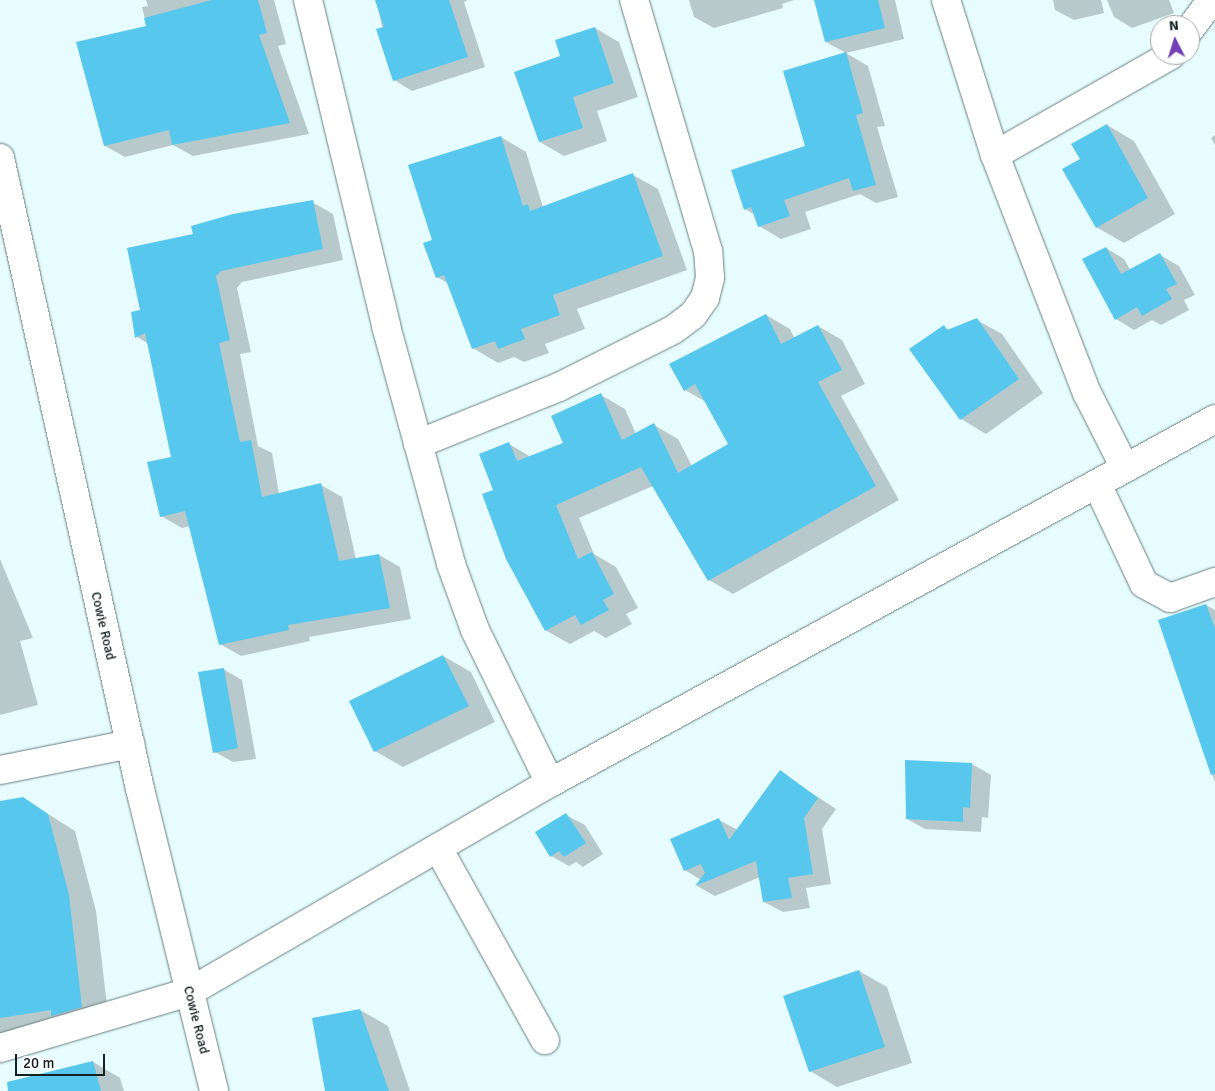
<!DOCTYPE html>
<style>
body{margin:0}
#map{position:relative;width:1215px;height:1091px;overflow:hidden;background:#e7fcfe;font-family:Signika,sans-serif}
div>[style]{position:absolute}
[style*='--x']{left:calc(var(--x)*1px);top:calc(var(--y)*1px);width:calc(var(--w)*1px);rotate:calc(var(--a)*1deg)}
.shadow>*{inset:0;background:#0003}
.building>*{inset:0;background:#57c7ed}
.roads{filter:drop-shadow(0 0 1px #688083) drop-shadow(0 0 1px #688083)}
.minor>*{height:28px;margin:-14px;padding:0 14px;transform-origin:14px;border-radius:14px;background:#fff}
span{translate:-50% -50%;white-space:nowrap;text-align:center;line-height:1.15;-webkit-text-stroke:4px #fff;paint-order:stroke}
.street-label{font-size:14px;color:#162021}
.north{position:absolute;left:1150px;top:15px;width:50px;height:50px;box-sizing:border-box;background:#fff;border:1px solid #a2a6a6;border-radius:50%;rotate:355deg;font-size:14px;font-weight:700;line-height:20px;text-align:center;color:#162021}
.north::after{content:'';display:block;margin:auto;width:18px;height:22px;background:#7440b7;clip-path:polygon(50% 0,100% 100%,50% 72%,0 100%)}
.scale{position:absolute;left:15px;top:1054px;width:90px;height:22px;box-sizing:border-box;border:2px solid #162021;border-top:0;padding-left:6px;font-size:15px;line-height:18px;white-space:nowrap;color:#162021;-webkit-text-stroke:4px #fff;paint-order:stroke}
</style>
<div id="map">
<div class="shadow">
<div style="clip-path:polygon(146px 0,274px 0,286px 44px,278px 46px,309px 134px,193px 156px,173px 145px,125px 157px,105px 146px,147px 27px,142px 7px,148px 6px)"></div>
<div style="clip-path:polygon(376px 0,468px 0,464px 2px,485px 67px,412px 91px,394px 80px)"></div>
<div style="clip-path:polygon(689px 0,794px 0,782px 4px,783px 8px,714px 28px,694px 17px)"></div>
<div style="clip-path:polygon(815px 0,895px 0,904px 39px,846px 53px,868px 66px,885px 126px,877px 127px,898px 197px,876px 203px,860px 194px,805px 212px,811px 229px,781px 239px,759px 226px,755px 215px,745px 209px,807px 147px,846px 53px,826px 42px)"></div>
<div style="clip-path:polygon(1053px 0,1101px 0,1104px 13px,1074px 20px,1055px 10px)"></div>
<div style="clip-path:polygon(1107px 0,1169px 0,1174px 13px,1132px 28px,1114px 17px)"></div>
<div style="clip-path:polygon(595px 28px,619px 42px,638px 97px,597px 111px,607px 141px,564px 156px,540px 142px)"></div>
<div style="clip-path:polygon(1107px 125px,1134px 141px,1175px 214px,1124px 243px,1096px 227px,1082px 159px)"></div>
<div style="clip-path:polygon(1215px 135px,1215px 145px,1211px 138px)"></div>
<div style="clip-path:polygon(501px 137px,526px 152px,543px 207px,633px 175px,658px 189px,687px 270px,577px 309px,585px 329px,545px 344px,549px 353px,524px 362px,514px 357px,498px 363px,473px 348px,449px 284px,437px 277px,434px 240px)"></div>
<div style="clip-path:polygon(312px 202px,333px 214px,343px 260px,242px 282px,237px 288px,251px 352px,240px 354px,258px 446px,272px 453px,279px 494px,321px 485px,342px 497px,356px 559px,379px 555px,400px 567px,411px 619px,309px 637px,310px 641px,241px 656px,220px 644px,190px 526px,182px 528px,161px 516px,173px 458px,149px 344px,137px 337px,141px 310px,194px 235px)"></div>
<div style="clip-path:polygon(1106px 248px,1124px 259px,1131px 271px,1160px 255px,1179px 266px,1195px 295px,1184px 300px,1189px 310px,1161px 325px,1152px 320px,1134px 330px,1116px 319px)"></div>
<div style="clip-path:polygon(766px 315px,790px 329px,795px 339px,818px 326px,842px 340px,865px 384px,841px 396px,899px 500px,733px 594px,709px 580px,653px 486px,579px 518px,594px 554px,616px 567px,638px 608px,626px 614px,632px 624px,606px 638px,594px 631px,570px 644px,545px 630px,495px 490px,509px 444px,531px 457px,564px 444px,601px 395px,625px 409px,636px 434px,654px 425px,678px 439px,692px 466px,730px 444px,706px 402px,685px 390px)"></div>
<div style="clip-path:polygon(977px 320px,1002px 334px,1043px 393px,986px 434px,961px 419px,911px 350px,944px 327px,950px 330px)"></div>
<div style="clip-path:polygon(0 559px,33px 638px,20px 641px,38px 705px,0 715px)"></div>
<div style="clip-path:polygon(1206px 605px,1215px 610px,1215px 782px,1159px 621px)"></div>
<div style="clip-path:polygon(443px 656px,471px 672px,495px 722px,403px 767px,375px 751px)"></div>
<div style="clip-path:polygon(223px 669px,242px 680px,256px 759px,233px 762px,215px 752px)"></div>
<div style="clip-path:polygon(906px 761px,972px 764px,991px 775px,988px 818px,982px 817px,981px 832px,925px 829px,907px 819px)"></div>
<div style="clip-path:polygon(780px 772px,836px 809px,822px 829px,831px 884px,806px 888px,810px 908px,783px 912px,764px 902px,760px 877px,715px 896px,697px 886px,701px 880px,685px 870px,719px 820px,738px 830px)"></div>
<div style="clip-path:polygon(23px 798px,75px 831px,96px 911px,109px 1023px,0 1037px,0 802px)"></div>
<div style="clip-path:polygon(566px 815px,585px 825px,603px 854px,583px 867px,576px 862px,569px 866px,551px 856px)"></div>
<div style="clip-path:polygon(859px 971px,887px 987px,912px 1063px,837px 1087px,810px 1071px)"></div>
<div style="clip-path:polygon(360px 1010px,388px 1026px,410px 1091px,326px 1091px)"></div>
<div style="clip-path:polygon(93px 1062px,120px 1078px,124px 1091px,20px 1091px)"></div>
</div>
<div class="building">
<div style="clip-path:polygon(212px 0,258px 0,267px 33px,259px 35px,290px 123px,172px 145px,169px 130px,104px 146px,76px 42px,146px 26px,144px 18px)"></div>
<div style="clip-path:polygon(375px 0,449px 0,468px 57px,393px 81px,376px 29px,384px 27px)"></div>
<div style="clip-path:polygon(814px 0,878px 0,885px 28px,825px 42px)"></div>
<div style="clip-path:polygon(595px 27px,614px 83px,573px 97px,583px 128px,539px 142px,514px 72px,560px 56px,555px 40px)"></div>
<div style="clip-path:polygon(846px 52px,863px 113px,856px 115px,876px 185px,853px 191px,849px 178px,784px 200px,790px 216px,758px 227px,751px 207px,744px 210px,731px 170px,805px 146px,783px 71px)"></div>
<div style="clip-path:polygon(1107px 124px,1148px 198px,1096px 228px,1062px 169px,1080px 159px,1071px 144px)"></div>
<div style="clip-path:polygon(501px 136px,523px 206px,528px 204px,530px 211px,633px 173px,663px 256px,553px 295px,560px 315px,521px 329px,525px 339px,498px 349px,495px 341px,472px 349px,444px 275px,436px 278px,423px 243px,432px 240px,408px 165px)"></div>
<div style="clip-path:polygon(313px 200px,323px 249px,221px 271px,216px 276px,230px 340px,219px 343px,240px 442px,251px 440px,262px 497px,321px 483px,339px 561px,379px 554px,390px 608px,288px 625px,289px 630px,219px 645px,185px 511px,160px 517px,147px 462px,171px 457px,145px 333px,135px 338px,131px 312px,140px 310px,127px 248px,193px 234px,191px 226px,233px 214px)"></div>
<div style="clip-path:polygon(1106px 247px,1121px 274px,1160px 253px,1177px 284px,1166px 289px,1172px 299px,1142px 316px,1137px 307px,1115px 320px,1082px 259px)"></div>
<div style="clip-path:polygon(766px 314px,781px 344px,818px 325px,842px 370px,818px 382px,876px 486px,708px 581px,641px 467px,556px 505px,578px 559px,592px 552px,614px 594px,603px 600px,609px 610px,581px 625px,575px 615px,545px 631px,506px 559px,482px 494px,493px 490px,479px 454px,509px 442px,517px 461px,563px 443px,551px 416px,601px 393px,622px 440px,654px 423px,678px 473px,728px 444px,695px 384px,684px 391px,669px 364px)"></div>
<div style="clip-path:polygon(977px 318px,1019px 379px,960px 420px,909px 349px,944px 325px,947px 330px)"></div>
<div style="clip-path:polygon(1206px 604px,1215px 628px,1215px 774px,1211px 775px,1158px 620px)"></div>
<div style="clip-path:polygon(443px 655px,469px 706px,374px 752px,349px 701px)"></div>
<div style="clip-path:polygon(224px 668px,238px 748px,213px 753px,198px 672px)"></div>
<div style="clip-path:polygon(905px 760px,972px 763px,970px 808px,963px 807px,963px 822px,906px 819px)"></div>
<div style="clip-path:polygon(780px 770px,818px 798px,804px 818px,813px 874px,788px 878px,792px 898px,763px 902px,756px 861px,695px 886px,705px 873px,701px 864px,684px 871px,670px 839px,719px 818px,729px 840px)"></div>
<div style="clip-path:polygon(23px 797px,48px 814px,69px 895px,82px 1007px,51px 1016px,51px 1010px,0 1018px,0 801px)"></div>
<div style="clip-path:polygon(566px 813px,586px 843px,564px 857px,559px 851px,550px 857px,535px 832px)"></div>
<div style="clip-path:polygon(859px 970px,885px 1047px,809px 1072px,783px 996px)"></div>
<div style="clip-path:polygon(360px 1009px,389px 1091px,325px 1091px,312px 1018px)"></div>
<div style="clip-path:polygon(93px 1061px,101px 1091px,8px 1091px,7px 1082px)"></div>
</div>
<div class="roads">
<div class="minor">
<div style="--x:308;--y:0;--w:335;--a:76.5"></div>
<div style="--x:386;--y:326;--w:247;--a:74.7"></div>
<div style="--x:451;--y:564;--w:70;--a:70"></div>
<div style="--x:475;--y:630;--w:170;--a:63.9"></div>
<div style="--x:946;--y:0;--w:163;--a:72.5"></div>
<div style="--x:995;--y:155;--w:255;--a:68.9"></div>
<div style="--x:1087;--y:393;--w:84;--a:63.1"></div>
<div style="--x:1190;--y:29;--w:36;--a:-53"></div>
<div style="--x:995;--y:155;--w:202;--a:-29.6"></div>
<div style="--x:0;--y:158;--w:646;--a:77.49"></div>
<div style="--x:140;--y:789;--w:311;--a:76.2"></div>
<div style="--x:418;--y:444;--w:152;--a:-22"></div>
<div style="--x:559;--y:387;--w:127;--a:-26.6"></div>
<div style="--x:673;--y:330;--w:25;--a:-37"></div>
<div style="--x:693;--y:315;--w:21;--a:-55"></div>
<div style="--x:705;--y:298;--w:21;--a:-76"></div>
<div style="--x:710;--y:278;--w:27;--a:-94"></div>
<div style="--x:708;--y:251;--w:262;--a:-106.4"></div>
<div style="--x:1097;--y:484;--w:110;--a:64.8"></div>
<div style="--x:1144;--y:584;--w:30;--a:28"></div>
<div style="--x:1170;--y:598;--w:48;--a:-19.6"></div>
<div style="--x:0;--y:770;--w:133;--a:-11.3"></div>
<div style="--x:438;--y:848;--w:220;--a:60.9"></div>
<div style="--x:0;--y:1048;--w:197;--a:-16.5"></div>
<div style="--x:189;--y:992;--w:417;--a:-30.1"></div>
<div style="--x:550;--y:783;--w:758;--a:-28.69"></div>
</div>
</div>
<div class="street-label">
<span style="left:103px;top:626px;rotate:77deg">Cowie Road</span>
<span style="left:196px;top:1020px;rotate:76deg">Cowie Road</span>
</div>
<div class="north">N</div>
<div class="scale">20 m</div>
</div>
